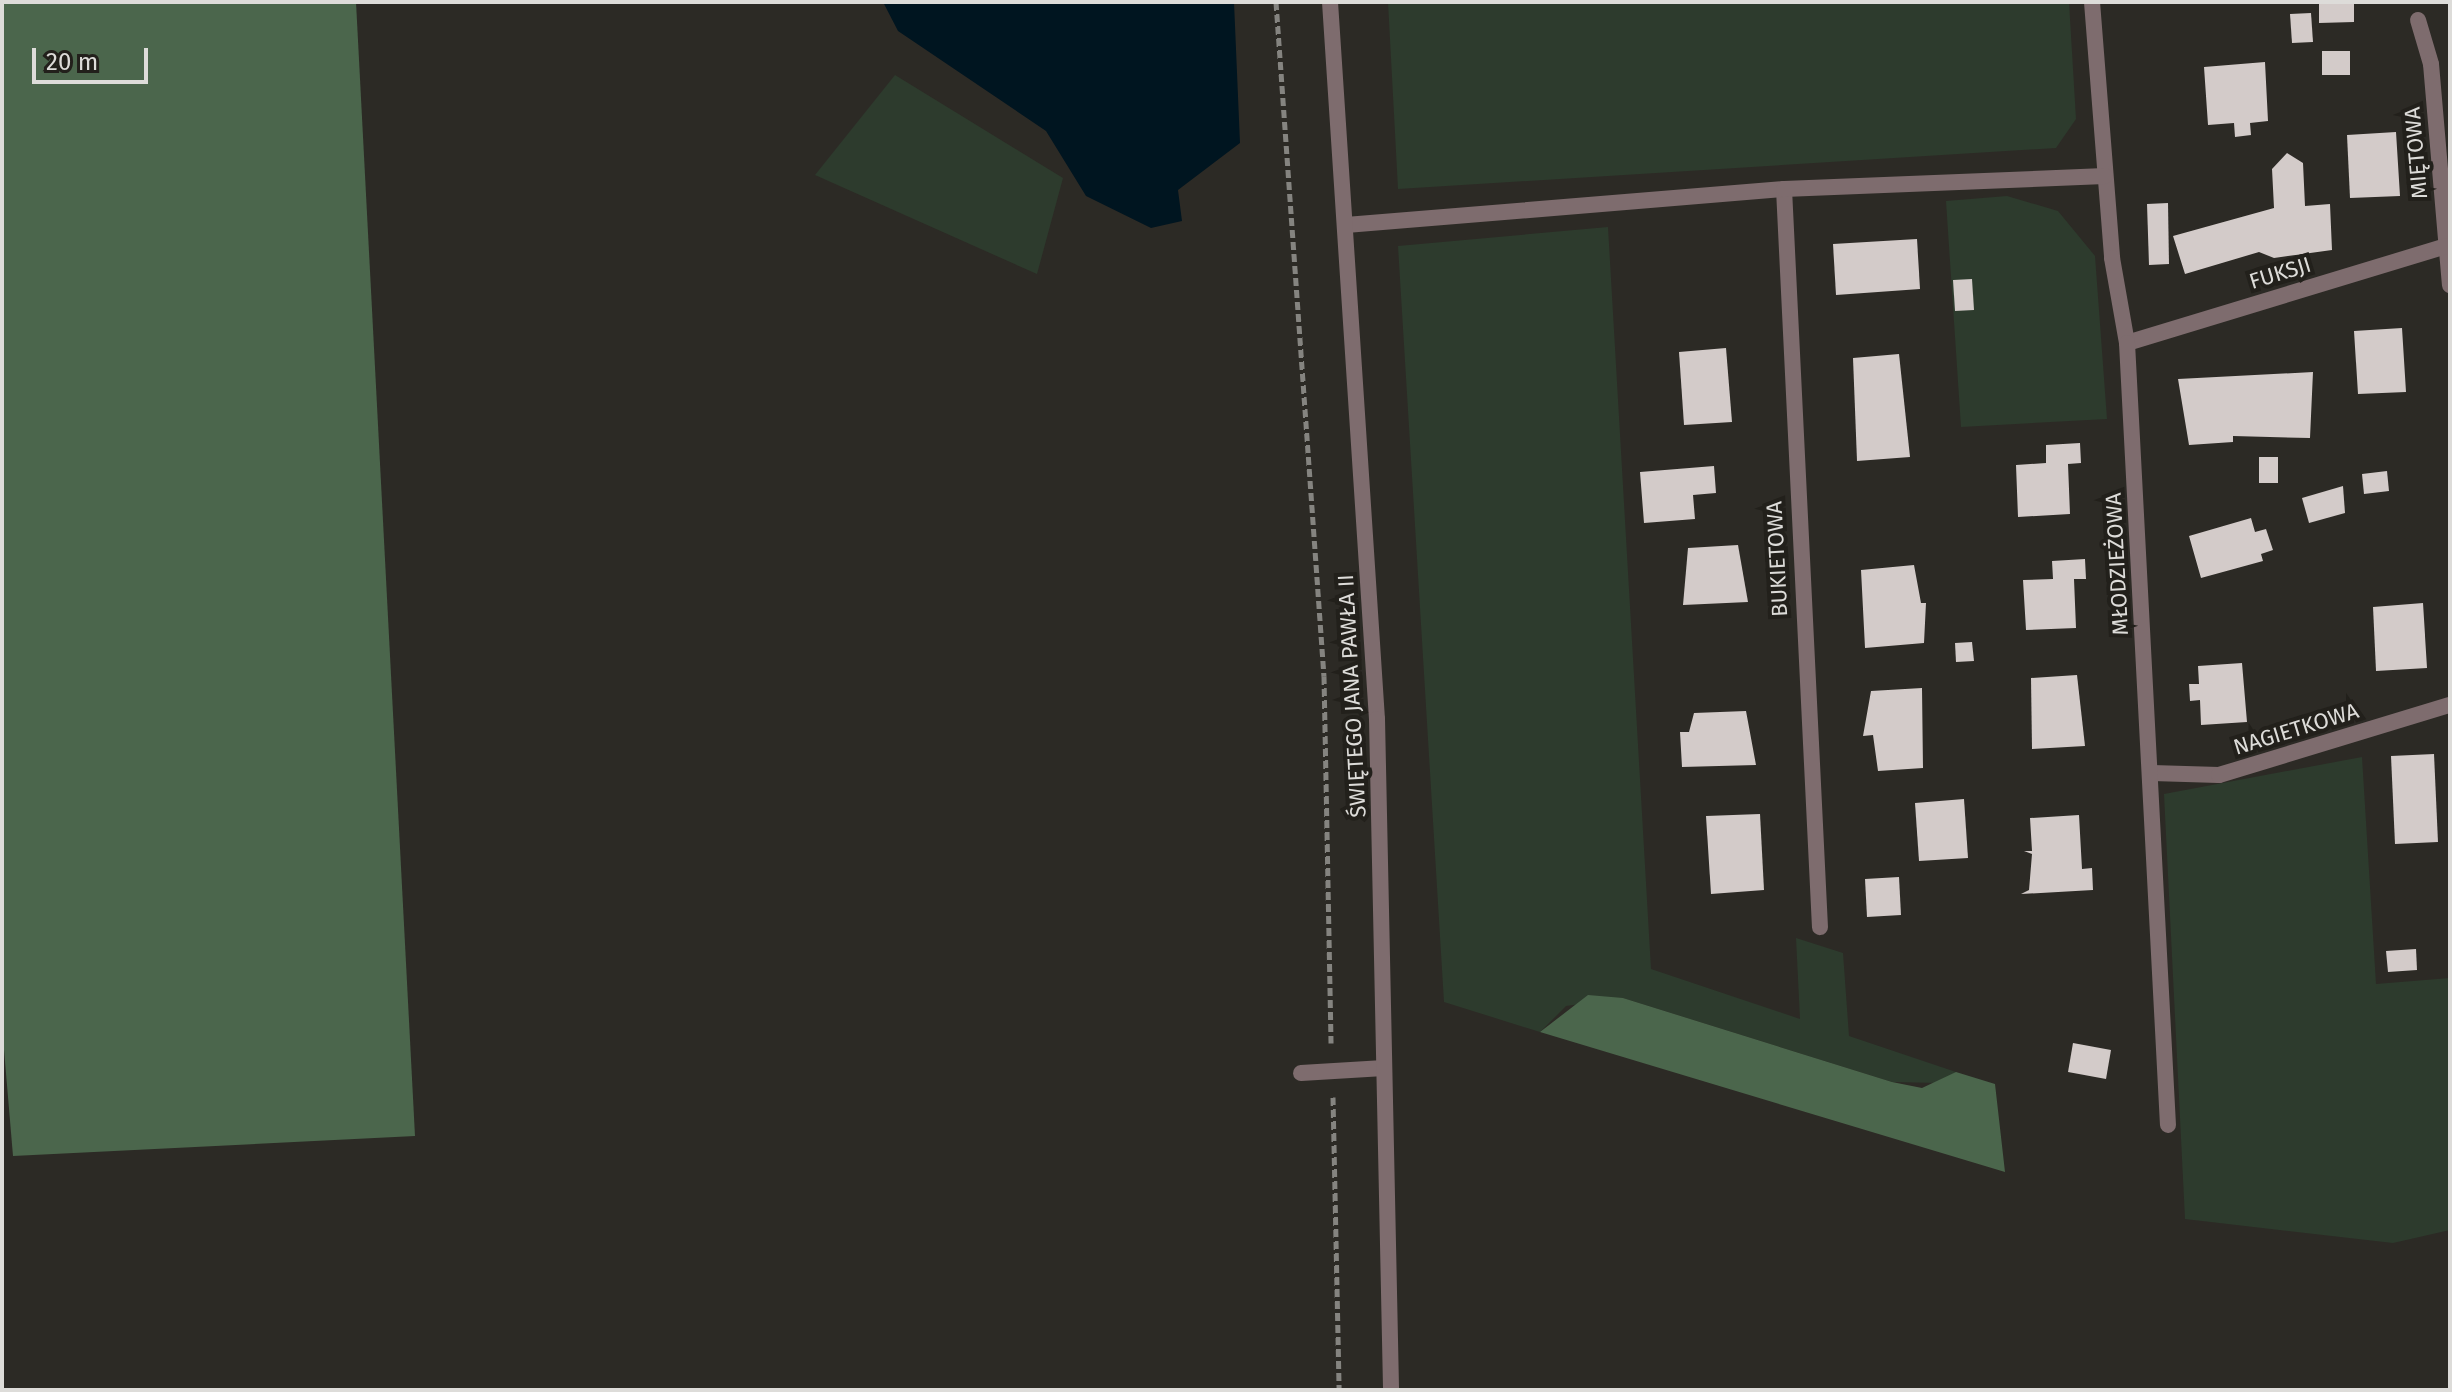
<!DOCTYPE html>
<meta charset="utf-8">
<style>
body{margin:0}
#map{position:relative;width:2452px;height:1392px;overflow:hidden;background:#2c2a25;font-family:"Fira Sans",sans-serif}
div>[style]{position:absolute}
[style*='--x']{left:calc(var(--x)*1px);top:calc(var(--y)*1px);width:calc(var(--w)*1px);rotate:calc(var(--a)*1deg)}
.green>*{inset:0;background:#2d3b2d}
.forest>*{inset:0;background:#4b664c}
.water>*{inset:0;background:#001520}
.building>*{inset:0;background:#d3cbc9}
.path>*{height:5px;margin-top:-2.5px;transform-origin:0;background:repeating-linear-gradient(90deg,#858480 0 8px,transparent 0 12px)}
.service>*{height:16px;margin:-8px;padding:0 8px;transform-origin:8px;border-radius:8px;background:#7e6c6e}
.minor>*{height:16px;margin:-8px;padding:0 8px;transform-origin:8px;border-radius:8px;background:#7e6c6e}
.tertiary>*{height:16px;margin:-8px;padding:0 8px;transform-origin:8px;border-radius:8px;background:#7e6c6e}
span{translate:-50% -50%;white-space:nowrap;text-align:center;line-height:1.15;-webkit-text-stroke:8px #22201b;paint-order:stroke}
.street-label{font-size:22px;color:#dddcd9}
.frame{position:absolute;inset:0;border:4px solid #dddcd9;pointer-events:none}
.scale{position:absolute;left:32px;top:48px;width:116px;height:36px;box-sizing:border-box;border:4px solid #dddcd9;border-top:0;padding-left:10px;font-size:24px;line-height:28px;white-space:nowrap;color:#dddcd9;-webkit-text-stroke:6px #22201b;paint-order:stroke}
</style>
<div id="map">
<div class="green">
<div style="clip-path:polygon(1388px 2px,2069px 2px,2076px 119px,2056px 148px,1398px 189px)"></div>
<div style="clip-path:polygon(895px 75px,1063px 178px,1037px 274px,815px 175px)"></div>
<div style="clip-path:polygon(2007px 196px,2058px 211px,2095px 256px,2107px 419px,1961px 427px,1946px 201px)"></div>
<div style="clip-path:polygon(1608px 227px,1651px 969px,1800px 1019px,1796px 938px,1843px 953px,1849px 1036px,1956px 1072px,1940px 1083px,1892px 1082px,1623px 998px,1566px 1006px,1540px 1032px,1444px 1002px,1398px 246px)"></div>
<div style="clip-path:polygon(2362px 757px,2376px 984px,2450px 978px,2450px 1230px,2393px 1243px,2185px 1219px,2164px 794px)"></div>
</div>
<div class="forest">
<div style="clip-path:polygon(2px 2px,356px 2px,415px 1136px,13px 1156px,2px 1026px)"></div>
<div style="clip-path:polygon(1588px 995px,1623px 998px,1892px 1082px,1922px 1088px,1956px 1072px,1995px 1084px,2005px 1172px,1540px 1032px)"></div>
</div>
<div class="water">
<div style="clip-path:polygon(883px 2px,1234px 2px,1240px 143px,1178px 190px,1182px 221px,1151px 228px,1086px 196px,1046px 131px,898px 31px)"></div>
</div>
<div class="building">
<div style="clip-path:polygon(2319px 2px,2354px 2px,2354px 22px,2319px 23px)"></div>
<div style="clip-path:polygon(2311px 13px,2313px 42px,2292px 43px,2290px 14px)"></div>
<div style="clip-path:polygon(2322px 51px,2350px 51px,2350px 75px,2322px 75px)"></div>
<div style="clip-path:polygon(2265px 62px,2268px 121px,2250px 123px,2251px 135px,2235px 137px,2234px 123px,2208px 125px,2204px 67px)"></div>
<div style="clip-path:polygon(2396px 132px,2400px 196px,2350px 198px,2347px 135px)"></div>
<div style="clip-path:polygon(2287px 153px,2303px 163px,2305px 206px,2330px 204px,2332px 250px,2274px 258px,2259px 252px,2185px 274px,2173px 236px,2274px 208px,2272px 169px)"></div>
<div style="clip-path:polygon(2168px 203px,2169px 264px,2149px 265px,2147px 204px)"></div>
<div style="clip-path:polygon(1917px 239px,1920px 289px,1836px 295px,1833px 244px)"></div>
<div style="clip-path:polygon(1972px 279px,1974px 310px,1955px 311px,1953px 280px)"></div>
<div style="clip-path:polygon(2402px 328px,2406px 392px,2358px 394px,2354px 331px)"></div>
<div style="clip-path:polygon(1726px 348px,1732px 422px,1684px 425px,1679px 352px)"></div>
<div style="clip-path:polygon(1899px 354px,1910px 457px,1857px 461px,1853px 358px)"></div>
<div style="clip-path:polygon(2313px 372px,2310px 438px,2233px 436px,2233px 442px,2189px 445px,2178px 379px)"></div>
<div style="clip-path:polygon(2080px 443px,2081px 463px,2068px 464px,2070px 514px,2018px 517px,2016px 465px,2046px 463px,2046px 445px)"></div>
<div style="clip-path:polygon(2259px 457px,2278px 457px,2278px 483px,2259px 483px)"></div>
<div style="clip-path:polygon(1714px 466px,1716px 493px,1693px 495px,1695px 519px,1644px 523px,1640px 472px)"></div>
<div style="clip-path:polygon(2387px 471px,2389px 491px,2364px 494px,2362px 474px)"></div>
<div style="clip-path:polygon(2343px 486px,2345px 513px,2309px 523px,2302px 498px)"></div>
<div style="clip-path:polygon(2251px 518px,2255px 532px,2266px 529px,2273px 550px,2261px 554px,2263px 561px,2201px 578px,2189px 536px)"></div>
<div style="clip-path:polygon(1738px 545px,1748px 602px,1683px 605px,1688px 548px)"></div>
<div style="clip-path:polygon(2085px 559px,2086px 579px,2074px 579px,2076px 628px,2026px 630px,2023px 580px,2053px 579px,2052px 561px)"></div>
<div style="clip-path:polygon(1914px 565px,1921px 603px,1926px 603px,1924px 643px,1865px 648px,1861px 570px)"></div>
<div style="clip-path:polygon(2423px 603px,2427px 668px,2376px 671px,2373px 607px)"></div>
<div style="clip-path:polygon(1972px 642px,1974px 661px,1956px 662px,1955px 643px)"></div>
<div style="clip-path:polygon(2242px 663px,2247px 722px,2201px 725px,2200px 700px,2190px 701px,2189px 684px,2199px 684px,2198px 666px)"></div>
<div style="clip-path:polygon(2077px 675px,2085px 746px,2032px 749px,2031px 678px)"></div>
<div style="clip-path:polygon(1922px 688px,1923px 768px,1878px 771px,1873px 735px,1863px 736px,1871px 691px)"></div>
<div style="clip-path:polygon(1746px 711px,1756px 765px,1682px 767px,1680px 732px,1689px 732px,1694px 713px)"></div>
<div style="clip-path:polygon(2434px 754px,2438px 842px,2395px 844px,2391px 756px)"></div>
<div style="clip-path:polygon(1964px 799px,1968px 858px,1919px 861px,1915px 803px)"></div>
<div style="clip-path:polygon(1760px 814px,1764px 890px,1711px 894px,1706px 816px)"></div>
<div style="clip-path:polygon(2079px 815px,2082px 869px,2092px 868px,2093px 890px,2021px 894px,2029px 890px,2032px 854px,2024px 851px,2032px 851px,2030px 818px)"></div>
<div style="clip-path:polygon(1899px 877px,1901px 915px,1867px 917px,1865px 879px)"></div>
<div style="clip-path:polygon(2416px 949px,2417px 970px,2388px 972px,2386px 951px)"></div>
<div style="clip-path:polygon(2073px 1043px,2111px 1050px,2106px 1079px,2068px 1072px)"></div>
</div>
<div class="path">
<div style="--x:1276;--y:2;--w:676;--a:85.93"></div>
<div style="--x:1324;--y:676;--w:367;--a:88.9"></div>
<div style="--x:1333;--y:1097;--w:293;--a:88.8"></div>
</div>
<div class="service">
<div style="--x:2418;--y:20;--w:46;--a:73.5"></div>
<div style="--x:2431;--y:64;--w:222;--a:85.1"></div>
<div style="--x:1784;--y:189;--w:739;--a:87.21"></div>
<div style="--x:2127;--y:343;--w:333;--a:-16.9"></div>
<div style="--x:2152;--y:773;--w:67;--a:1.7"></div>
<div style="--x:2219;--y:775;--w:241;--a:-16.9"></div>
</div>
<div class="minor">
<div style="--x:2092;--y:2;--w:257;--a:85.5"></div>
<div style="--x:2112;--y:258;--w:86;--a:80"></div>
<div style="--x:2127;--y:343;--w:783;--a:87"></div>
<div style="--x:1346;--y:225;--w:439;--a:-4.7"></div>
<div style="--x:1784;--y:189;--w:321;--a:-2.3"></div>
<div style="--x:1301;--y:1073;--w:83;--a:-3.4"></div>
</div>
<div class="tertiary">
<div style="--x:1330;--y:2;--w:719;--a:86.25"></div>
<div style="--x:1377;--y:719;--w:671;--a:88.8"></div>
</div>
<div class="street-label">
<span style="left:2416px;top:153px;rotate:-95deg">MIĘTOWA</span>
<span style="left:2280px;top:273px;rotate:-17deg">FUKSJI</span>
<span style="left:1777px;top:559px;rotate:-93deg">BUKIETOWA</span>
<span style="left:2117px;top:564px;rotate:-93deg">MŁODZIEŻOWA</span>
<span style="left:1352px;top:696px;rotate:-93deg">ŚWIĘTEGO JANA PAWŁA II</span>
<span style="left:2296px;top:729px;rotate:-17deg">NAGIETKOWA</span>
</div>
<div class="frame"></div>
<div class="scale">20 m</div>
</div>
